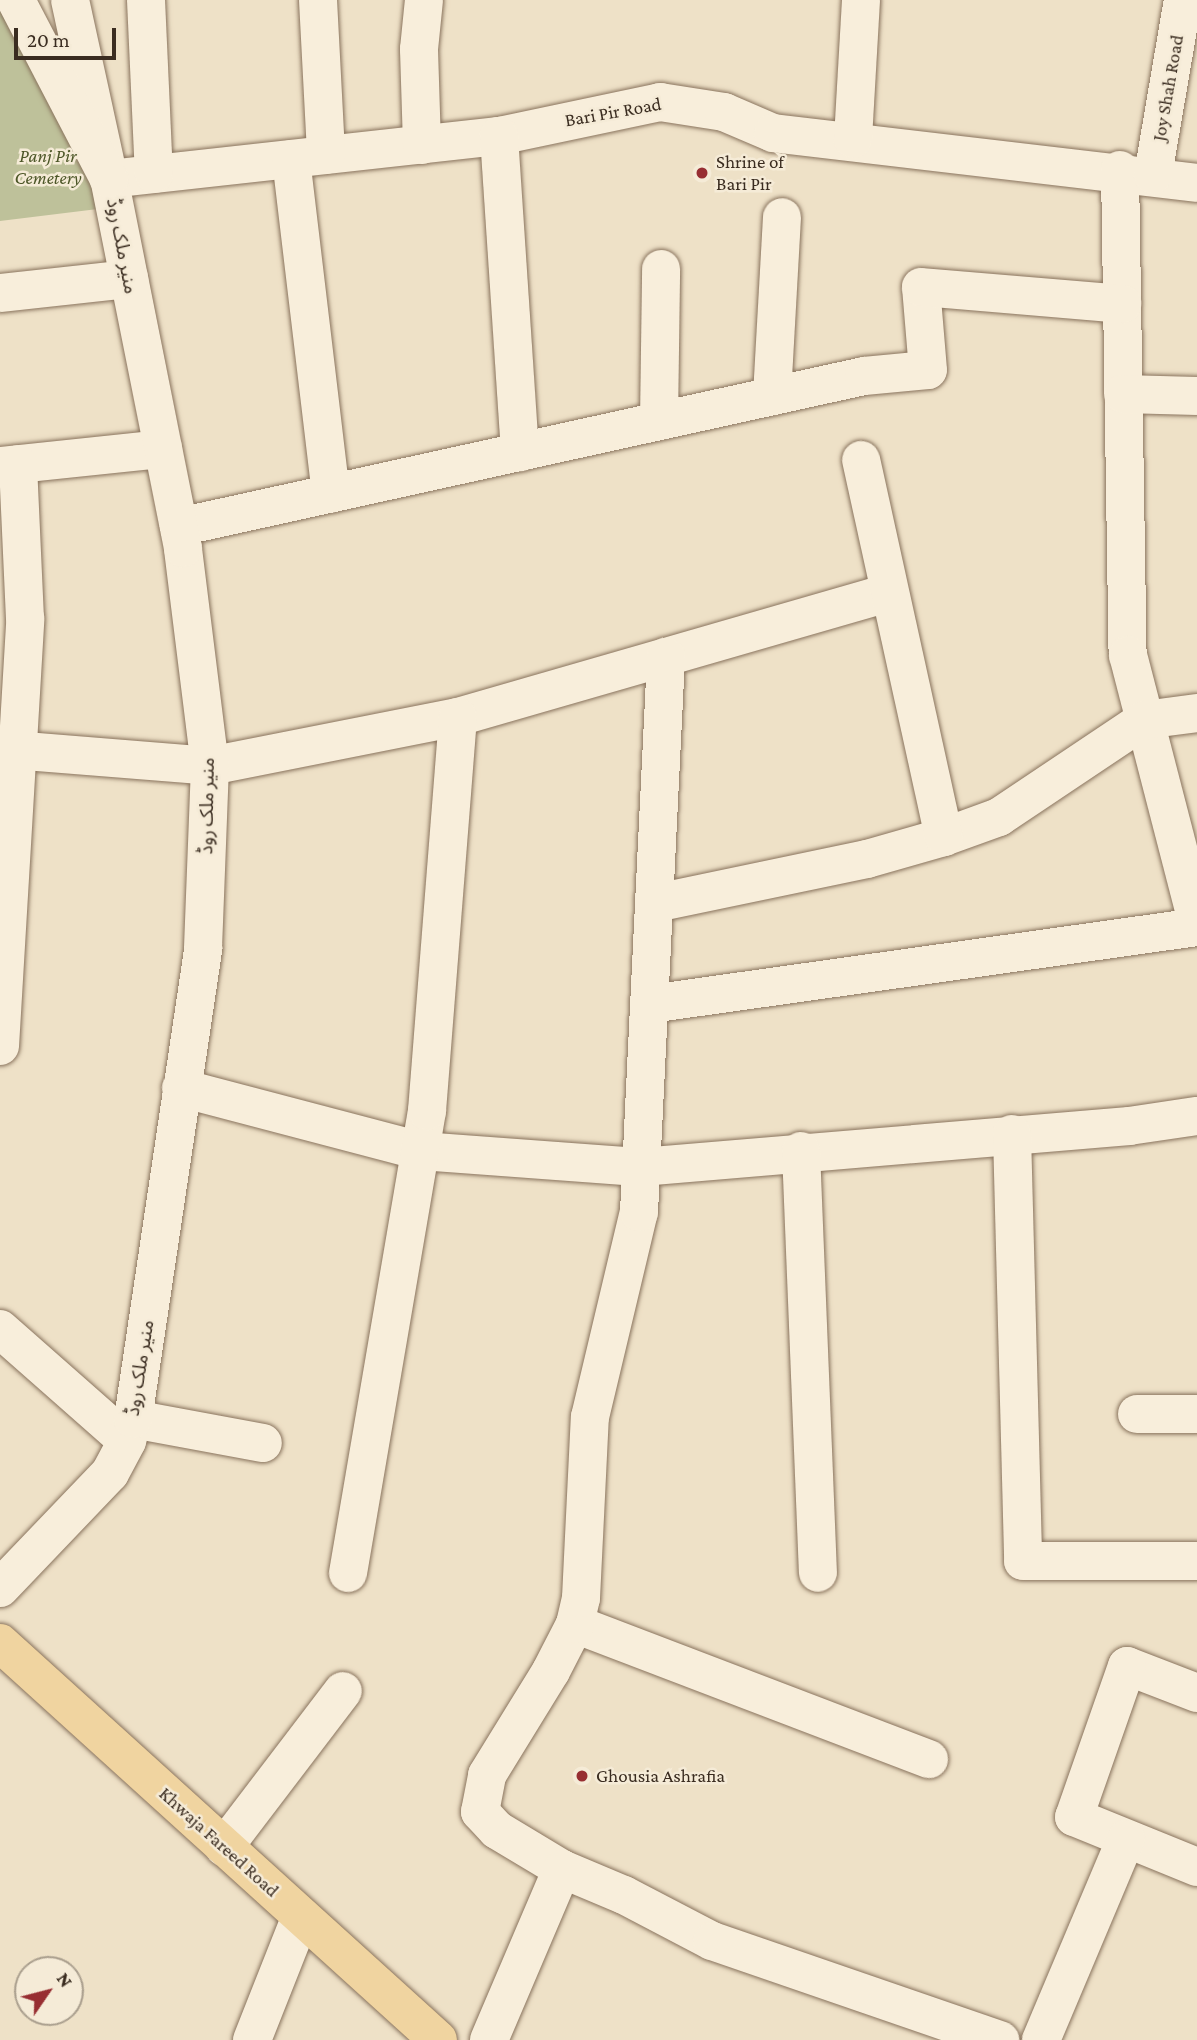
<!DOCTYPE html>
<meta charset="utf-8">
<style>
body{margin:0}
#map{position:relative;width:1197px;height:2040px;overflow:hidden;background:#eee1c7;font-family:"Crimson Pro","Noto Sans Arabic",serif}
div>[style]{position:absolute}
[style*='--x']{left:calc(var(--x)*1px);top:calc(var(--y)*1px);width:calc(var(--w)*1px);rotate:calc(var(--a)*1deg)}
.cemetery>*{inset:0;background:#bec19a}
.roads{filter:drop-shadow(0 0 2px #89735d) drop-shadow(0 0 2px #89735d)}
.minor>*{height:38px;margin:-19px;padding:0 19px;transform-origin:19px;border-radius:19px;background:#f8eedb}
.major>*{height:38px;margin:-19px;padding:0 19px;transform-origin:19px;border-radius:19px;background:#f0d4a0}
.dots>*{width:19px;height:19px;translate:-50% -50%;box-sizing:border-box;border:4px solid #f5ebd7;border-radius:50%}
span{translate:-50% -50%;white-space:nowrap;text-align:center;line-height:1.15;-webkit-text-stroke:5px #f5ebd7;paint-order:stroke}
.street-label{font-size:19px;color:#3a2c20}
.park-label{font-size:19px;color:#4c5627;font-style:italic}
.poi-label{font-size:19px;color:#3a2c20}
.left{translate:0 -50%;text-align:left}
.north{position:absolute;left:14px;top:1956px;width:70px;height:70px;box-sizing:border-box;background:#f5ebd7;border:2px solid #aa9f8e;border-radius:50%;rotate:55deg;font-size:19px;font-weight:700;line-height:28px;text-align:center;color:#3a2c20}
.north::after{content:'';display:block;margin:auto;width:24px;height:32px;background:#972e32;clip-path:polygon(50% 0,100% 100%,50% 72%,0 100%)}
.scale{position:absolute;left:14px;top:28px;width:102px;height:32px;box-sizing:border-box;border:4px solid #3a2c20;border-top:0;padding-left:9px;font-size:21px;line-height:24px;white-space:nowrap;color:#3a2c20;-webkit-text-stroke:5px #f5ebd7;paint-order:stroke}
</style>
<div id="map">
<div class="cemetery">
<div style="clip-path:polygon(0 0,114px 207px,0 221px)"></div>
</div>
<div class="roads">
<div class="minor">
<div style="--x:70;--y:0;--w:183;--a:77.7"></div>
<div style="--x:109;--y:179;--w:392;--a:-6.3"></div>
<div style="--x:499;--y:136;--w:165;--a:-11.9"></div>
<div style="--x:660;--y:102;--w:65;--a:8.9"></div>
<div style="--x:724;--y:112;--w:53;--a:23.2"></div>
<div style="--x:773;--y:133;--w:427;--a:6.7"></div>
<div style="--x:146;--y:0;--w:174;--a:87.4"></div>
<div style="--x:318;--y:0;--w:155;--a:87"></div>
<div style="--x:499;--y:136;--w:317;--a:86.2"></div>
<div style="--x:853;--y:139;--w:139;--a:-86.7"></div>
<div style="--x:422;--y:145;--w:96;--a:-91.8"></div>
<div style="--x:419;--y:49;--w:49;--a:-84.2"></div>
<div style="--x:291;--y:159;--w:337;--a:83.2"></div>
<div style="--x:1120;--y:170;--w:485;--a:89.1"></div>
<div style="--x:1128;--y:655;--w:276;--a:75.5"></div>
<div style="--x:1153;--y:175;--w:178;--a:-80.3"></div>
<div style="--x:0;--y:293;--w:130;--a:-6.2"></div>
<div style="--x:1123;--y:394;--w:74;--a:1.5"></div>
<div style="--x:772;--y:396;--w:179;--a:-86.8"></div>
<div style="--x:659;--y:421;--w:152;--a:-89.2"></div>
<div style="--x:0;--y:466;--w:164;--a:-6"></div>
<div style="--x:179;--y:527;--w:701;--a:-12.43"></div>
<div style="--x:864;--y:376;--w:64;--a:-5.4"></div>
<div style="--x:928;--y:370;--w:83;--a:-94.8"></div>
<div style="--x:921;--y:287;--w:202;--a:4.8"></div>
<div style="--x:0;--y:749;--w:211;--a:4.6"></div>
<div style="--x:210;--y:766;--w:253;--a:-11.2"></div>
<div style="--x:458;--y:717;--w:448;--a:-16.1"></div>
<div style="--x:944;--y:837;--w:59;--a:-20"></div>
<div style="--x:999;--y:817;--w:174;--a:-33.8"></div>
<div style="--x:1144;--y:720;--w:53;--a:-7.5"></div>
<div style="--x:656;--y:903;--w:216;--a:-11.8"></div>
<div style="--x:867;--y:859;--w:80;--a:-15.9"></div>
<div style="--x:944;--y:837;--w:386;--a:-102.4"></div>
<div style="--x:650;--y:1004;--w:552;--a:-8.01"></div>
<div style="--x:0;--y:1046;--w:428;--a:-86.6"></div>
<div style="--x:25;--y:619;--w:155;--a:-92.6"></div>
<div style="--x:181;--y:1088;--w:248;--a:14.7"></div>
<div style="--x:421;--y:1151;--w:221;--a:4.2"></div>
<div style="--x:641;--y:1167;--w:490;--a:-4.8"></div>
<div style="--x:1129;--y:1126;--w:69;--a:-8.4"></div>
<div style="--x:1012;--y:1134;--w:427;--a:88.5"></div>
<div style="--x:1023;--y:1561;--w:174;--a:0"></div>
<div style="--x:801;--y:1151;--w:422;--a:87.7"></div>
<div style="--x:0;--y:1329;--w:169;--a:41.4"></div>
<div style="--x:1137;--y:1414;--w:60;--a:0"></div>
<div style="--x:133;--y:1419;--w:132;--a:10.5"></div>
<div style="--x:348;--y:1573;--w:469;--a:-80.3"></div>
<div style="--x:427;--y:1111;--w:395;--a:-85.5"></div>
<div style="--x:0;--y:1588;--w:159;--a:-46.3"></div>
<div style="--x:110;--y:1473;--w:36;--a:-62"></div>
<div style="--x:127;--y:1441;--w:23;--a:-75"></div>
<div style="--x:133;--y:1419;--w:476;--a:-81.5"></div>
<div style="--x:203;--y:948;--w:182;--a:-87.8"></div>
<div style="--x:210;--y:766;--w:220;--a:-97.1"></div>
<div style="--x:183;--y:548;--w:376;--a:-101.3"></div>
<div style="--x:109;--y:179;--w:202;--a:-117.5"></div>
<div style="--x:575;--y:1624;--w:379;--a:20.9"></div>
<div style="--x:1197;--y:1693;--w:75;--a:-158.9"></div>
<div style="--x:1127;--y:1666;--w:160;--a:109.3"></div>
<div style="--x:1074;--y:1817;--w:133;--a:22.1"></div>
<div style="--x:224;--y:1847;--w:196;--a:-52.7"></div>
<div style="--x:562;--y:1869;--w:76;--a:-149"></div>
<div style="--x:497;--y:1830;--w:25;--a:-133"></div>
<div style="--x:480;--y:1812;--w:38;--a:-79"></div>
<div style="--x:487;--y:1775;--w:122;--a:-58.4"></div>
<div style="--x:551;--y:1671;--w:53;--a:-62.9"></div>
<div style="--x:575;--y:1624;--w:27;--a:-77"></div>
<div style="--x:581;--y:1598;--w:181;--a:-87.2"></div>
<div style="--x:590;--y:1417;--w:211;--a:-76.6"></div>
<div style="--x:639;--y:1212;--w:556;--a:-87.21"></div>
<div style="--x:252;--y:2040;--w:133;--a:-68.4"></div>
<div style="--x:489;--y:2040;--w:186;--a:-66.9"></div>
<div style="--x:562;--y:1869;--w:67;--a:22.8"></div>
<div style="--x:624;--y:1895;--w:99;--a:27.6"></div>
<div style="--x:712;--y:1941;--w:305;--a:19"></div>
<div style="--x:1041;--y:2040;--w:218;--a:-67.1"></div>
</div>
<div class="major">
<div style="--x:0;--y:1643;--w:591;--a:42.19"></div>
</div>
</div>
<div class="dots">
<div style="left:702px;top:173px;background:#972e32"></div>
<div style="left:582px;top:1776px;background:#972e32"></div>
</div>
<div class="street-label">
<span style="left:1168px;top:88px;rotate:-80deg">Joy Shah Road</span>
<span style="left:613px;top:112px;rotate:-10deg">Bari Pir Road</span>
<span style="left:122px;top:246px;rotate:79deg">منیر ملک روڈ</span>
<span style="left:207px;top:806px;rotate:-89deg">منیر ملک روڈ</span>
<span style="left:140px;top:1368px;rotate:-81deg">منیر ملک روڈ</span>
<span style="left:219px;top:1842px;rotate:42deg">Khwaja Fareed Road</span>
</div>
<div class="park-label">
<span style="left:48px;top:167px">Panj Pir<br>Cemetery</span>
</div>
<div class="poi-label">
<span class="left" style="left:716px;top:173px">Shrine of<br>Bari Pir</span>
<span class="left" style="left:596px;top:1776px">Ghousia Ashrafia</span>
</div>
<div class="north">N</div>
<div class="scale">20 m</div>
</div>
